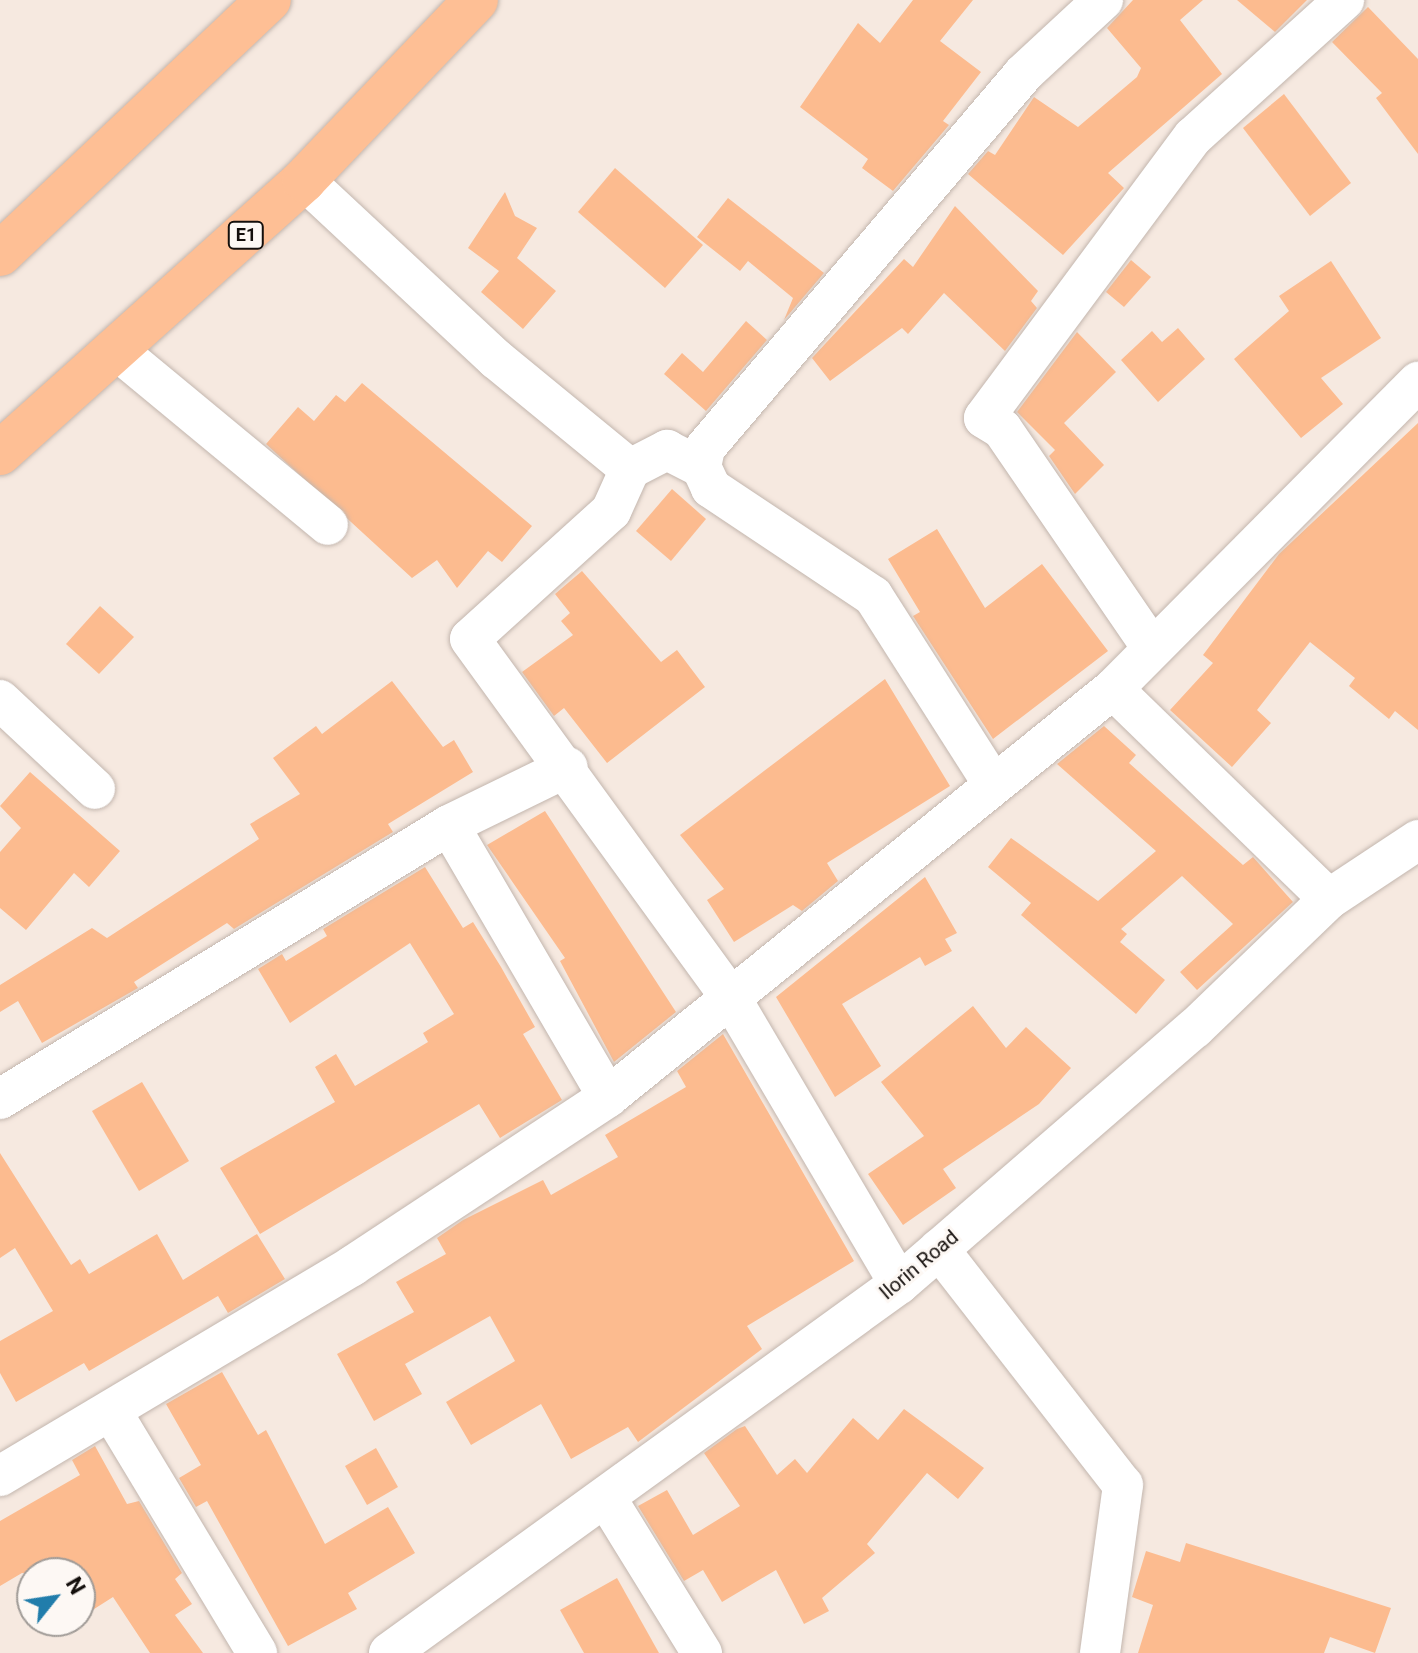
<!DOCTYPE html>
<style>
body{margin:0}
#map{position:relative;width:1418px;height:1653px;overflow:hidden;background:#f6e9e0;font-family:Roboto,sans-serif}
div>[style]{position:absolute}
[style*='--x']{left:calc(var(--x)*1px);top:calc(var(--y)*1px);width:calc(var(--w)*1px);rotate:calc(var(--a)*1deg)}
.building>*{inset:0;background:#fcbb8f}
.roads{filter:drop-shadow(0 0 2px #c3b6ae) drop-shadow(0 0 2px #c3b6ae)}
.minor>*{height:40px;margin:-20px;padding:0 20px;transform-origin:20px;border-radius:20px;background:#fff}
.highway>*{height:44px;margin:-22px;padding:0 22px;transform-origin:22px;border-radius:22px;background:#febf95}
span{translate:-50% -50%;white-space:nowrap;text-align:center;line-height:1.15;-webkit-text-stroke:6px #fdf8f4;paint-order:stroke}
.shield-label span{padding:2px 6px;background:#fdf8f4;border:2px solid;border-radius:6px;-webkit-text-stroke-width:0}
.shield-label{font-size:18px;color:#140f0c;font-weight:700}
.street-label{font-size:20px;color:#140f0c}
.north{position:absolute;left:16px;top:1557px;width:80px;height:80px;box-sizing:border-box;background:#fdf8f4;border:2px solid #a09b97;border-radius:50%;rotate:60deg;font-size:22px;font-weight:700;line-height:32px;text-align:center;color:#140f0c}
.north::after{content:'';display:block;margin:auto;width:28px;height:36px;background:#217dab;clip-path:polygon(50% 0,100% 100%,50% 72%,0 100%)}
</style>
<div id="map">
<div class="building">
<div style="clip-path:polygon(913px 0,973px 0,940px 41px,981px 72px,943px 121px,949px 125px,893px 191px,862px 168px,868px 159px,800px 107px,858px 23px,880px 43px)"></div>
<div style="clip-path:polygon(1133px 0,1203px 0,1180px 20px,1222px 74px,1108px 173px,1124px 188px,1063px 255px,968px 174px,988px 151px,995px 155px,1034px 97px,1078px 127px,1137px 77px,1141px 68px,1107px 28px)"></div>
<div style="clip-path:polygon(1237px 0,1307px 0,1275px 32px)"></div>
<div style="clip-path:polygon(1368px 7px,1418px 59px,1418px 154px,1376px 98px,1382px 93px,1332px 42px)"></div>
<div style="clip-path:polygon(1284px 94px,1351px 183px,1310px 216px,1243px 128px)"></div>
<div style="clip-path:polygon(615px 168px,703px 245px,665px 288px,578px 212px)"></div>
<div style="clip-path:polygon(505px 192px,515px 216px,537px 228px,517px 258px,556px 291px,523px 329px,481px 292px,499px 271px,468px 248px)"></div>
<div style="clip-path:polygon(728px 198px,824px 273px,784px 320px,793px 298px,748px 261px,740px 271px,697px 237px)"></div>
<div style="clip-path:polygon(955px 206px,1038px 291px,1031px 301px,1037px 308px,1005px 351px,944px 293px,908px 334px,902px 328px,830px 381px,812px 358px,904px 259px,913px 267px)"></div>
<div style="clip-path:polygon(1131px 260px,1151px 277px,1124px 307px,1106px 292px)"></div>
<div style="clip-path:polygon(1331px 261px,1381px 338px,1321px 378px,1343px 404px,1301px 438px,1234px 359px,1289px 311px,1279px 296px)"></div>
<div style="clip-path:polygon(746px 321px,767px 340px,706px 411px,664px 374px,682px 353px,703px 372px)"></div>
<div style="clip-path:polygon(1178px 328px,1205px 359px,1158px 402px,1121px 360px,1152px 331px,1162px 342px)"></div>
<div style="clip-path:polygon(1077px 332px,1116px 372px,1064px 423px,1104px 465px,1075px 494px,1049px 456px,1055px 450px,1017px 412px)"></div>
<div style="clip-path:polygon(362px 383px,532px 526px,502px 562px,488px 551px,457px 588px,437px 560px,412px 578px,266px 444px,298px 407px,314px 421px,336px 395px,345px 402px)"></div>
<div style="clip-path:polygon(1418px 423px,1418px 730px,1395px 711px,1389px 719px,1349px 686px,1355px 678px,1310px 642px,1257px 710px,1271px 723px,1232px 767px,1170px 710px,1213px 663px,1203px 655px,1279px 554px)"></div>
<div style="clip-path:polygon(672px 489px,706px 519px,671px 561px,636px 531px)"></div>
<div style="clip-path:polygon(937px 529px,985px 608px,1042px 564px,1108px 651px,993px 739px,913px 616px,920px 612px,888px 559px)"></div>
<div style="clip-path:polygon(582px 571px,661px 662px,677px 650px,705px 687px,607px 763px,564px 708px,554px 716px,522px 672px,573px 635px,561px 621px,570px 613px,555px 594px)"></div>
<div style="clip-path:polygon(100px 606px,134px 637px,99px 674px,66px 644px)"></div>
<div style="clip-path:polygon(885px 679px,950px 786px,827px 863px,838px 881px,802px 911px,793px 905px,734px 942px,707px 900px,724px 889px,680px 835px)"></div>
<div style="clip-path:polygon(392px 681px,443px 747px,454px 740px,473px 772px,388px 824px,393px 832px,234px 929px,227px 923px,134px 982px,138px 988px,42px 1043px,18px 1001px,0 1012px,0 985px,92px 928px,107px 938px,259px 839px,250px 824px,300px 794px,273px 758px,316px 726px,322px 734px)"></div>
<div style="clip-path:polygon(1104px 726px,1136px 755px,1129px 763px,1243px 865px,1253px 857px,1293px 902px,1197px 990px,1180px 972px,1233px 924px,1182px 876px,1121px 929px,1127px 934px,1120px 942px,1165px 980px,1136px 1014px,1021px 915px,1031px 903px,988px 867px,1011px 838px,1098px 901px,1156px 851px,1057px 764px)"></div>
<div style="clip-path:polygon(30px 772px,120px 851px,89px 887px,74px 873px,26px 930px,0 908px,0 852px,21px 828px,0 806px)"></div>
<div style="clip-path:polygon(545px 811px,676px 1012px,614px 1062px,560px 961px,565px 958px,487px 845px)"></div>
<div style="clip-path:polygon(425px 867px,463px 928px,473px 922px,501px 967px,535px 1027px,523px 1034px,562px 1100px,500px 1138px,479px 1104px,260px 1234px,220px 1168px,335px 1102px,315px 1067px,336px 1054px,355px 1086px,428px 1042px,423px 1033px,454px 1014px,410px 943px,290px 1023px,258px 969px,282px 954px,286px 961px,327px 936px,323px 929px)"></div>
<div style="clip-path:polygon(925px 877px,957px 933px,945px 939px,952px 951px,925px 966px,920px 957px,842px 1004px,881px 1066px,835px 1097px,776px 997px)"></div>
<div style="clip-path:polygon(973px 1006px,1006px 1048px,1026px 1027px,1071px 1068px,1039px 1104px,943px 1169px,956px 1188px,903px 1225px,868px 1174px,924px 1136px,881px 1082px)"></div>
<div style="clip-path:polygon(723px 1034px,854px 1261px,747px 1326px,762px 1349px,638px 1442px,628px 1427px,571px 1459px,541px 1404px,471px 1445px,446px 1402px,515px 1361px,490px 1316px,405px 1364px,422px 1394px,374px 1421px,337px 1354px,414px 1312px,396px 1282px,446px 1254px,437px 1238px,463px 1220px,543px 1180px,551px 1195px,618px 1157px,605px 1135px,686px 1087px,677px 1071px)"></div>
<div style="clip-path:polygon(142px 1082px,189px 1161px,139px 1191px,92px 1111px)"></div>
<div style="clip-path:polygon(0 1153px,71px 1265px,80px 1259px,89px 1274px,157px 1234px,183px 1280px,257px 1234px,285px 1279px,228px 1313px,218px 1296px,89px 1371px,84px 1363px,16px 1402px,0 1373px,0 1341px,53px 1311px,15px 1248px,0 1258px)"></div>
<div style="clip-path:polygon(222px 1372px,258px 1435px,266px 1430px,325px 1544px,388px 1507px,415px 1553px,348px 1593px,357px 1609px,288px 1646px,207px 1501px,196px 1507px,179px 1478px,201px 1465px,166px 1404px)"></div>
<div style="clip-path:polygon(904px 1409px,984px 1468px,958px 1499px,927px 1473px,867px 1544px,875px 1553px,822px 1598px,829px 1611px,804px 1624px,776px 1570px,722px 1602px,703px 1570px,684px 1581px,638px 1506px,667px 1490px,693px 1535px,740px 1506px,704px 1453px,737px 1429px,745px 1426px,777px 1475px,795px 1459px,807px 1473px,853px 1418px,878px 1440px)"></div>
<div style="clip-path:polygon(95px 1446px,127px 1504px,139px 1501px,182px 1573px,175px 1579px,192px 1604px,175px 1615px,203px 1653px,150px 1653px,113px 1597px,80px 1618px,80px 1573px,22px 1573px,0 1586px,0 1521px,80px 1475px,72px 1460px)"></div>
<div style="clip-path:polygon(376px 1448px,398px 1487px,367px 1505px,345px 1466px)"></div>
<div style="clip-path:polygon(1186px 1543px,1391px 1608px,1375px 1653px,1330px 1637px,1324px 1653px,1138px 1653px,1153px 1605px,1132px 1597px,1146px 1551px,1180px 1562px)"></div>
<div style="clip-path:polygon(617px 1578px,659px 1653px,584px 1653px,560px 1610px)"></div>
</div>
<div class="roads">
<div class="minor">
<div style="--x:304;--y:180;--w:262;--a:43"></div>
<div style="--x:496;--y:359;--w:173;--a:39.4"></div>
<div style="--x:630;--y:469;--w:42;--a:-27.2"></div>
<div style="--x:667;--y:450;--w:38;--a:27"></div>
<div style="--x:119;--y:352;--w:271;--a:39.6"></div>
<div style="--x:630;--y:469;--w:46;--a:114.3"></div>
<div style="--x:611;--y:511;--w:190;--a:137.8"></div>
<div style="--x:470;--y:639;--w:446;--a:54"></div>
<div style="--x:732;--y:1000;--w:329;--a:59.5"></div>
<div style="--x:1152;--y:648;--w:265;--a:-124.4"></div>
<div style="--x:1002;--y:429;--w:21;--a:-149"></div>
<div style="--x:984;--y:418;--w:350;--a:-53.4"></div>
<div style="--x:1193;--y:137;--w:204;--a:-42.2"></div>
<div style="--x:1113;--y:689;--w:301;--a:44.2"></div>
<div style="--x:0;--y:700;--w:130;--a:43.1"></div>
<div style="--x:991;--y:781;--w:219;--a:-122.5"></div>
<div style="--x:873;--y:596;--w:195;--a:-146.3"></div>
<div style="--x:711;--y:488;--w:23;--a:-115"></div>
<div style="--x:701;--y:467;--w:19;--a:-78"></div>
<div style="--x:705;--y:448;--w:491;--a:-49.6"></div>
<div style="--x:1023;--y:74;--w:109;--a:-42.8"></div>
<div style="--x:449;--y:825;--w:315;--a:59.7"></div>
<div style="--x:0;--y:1099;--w:526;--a:-31.39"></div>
<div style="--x:449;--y:825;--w:132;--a:-26"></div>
<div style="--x:939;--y:1249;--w:299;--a:52.1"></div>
<div style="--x:1123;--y:1485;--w:170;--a:97.8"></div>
<div style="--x:113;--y:1414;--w:279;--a:58.9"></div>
<div style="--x:0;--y:1476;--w:410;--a:-30.8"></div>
<div style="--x:352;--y:1266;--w:307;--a:-33.4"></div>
<div style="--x:608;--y:1097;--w:649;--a:-38.94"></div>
<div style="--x:1113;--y:689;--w:433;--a:-45.2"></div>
<div style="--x:608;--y:1501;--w:179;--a:58.3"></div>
<div style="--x:389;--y:1653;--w:629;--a:-35.89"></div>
<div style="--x:899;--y:1284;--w:391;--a:-40.9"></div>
<div style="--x:1195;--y:1028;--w:186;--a:-43.9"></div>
<div style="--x:1329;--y:899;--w:107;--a:-33.5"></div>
</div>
<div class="highway">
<div style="--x:0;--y:254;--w:370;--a:-43.4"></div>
<div style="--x:0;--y:453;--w:409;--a:-41.9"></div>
<div style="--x:304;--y:180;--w:249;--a:-46.3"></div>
</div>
</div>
<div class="shield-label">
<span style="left:246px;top:235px">E1</span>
</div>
<div class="street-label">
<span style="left:919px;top:1265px;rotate:-40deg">Ilorin Road</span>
</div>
<div class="north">N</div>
</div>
